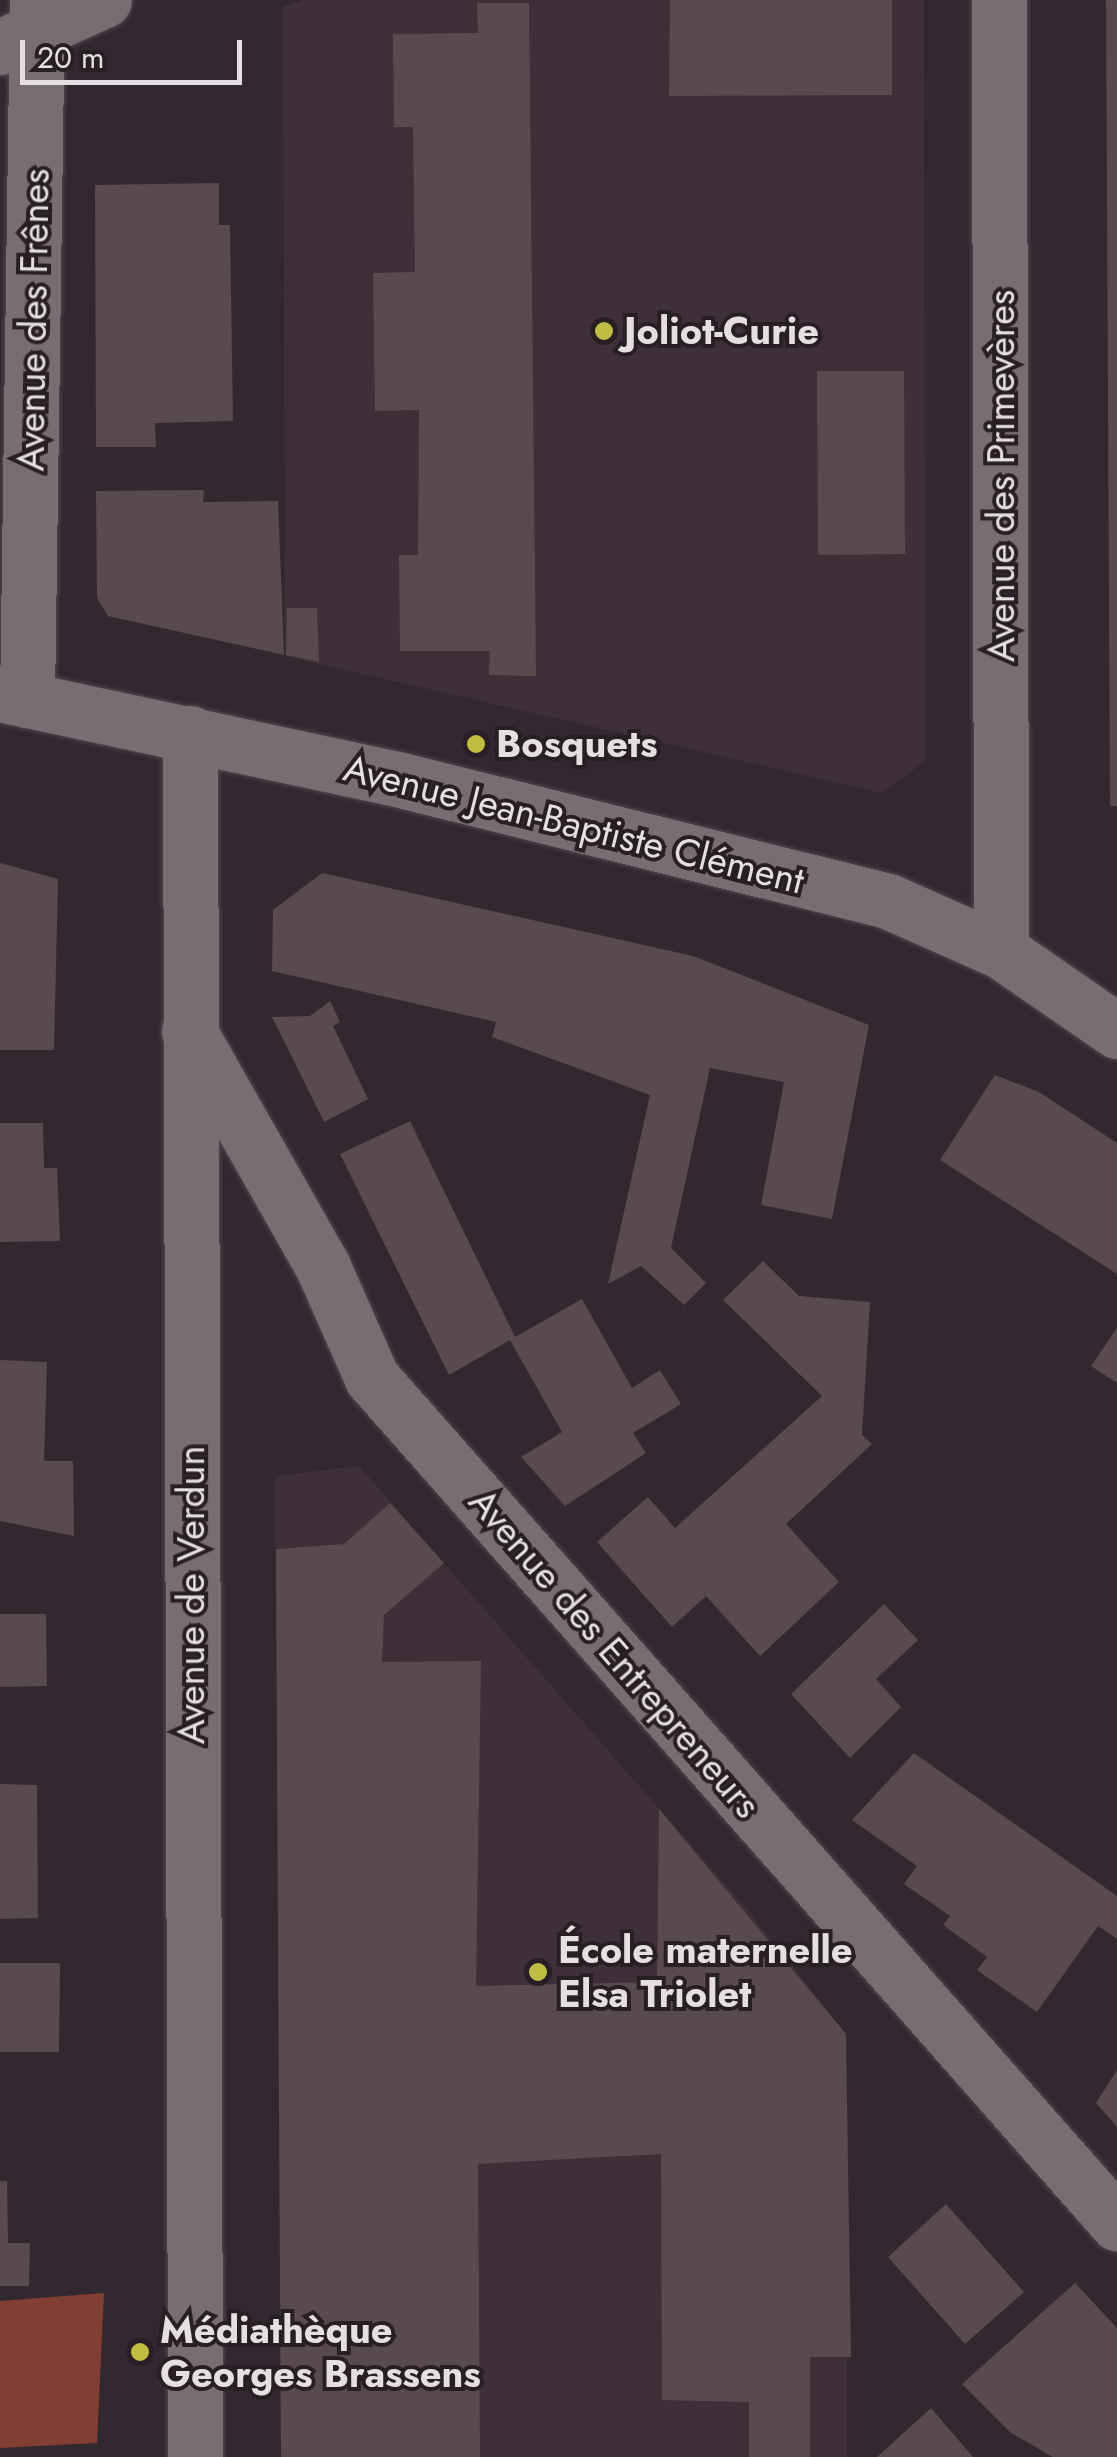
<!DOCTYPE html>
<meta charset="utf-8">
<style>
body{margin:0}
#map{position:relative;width:1117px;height:2457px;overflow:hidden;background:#32282f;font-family:Jost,sans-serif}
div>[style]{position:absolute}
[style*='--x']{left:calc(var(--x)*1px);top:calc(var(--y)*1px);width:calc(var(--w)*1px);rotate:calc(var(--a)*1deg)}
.built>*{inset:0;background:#3f2f39}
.green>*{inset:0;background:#813e32}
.building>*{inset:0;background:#594b4d}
.roads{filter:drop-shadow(0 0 2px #4f464c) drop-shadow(0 0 2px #4f464c)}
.minor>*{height:55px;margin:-27.5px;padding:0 27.5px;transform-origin:27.5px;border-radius:27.5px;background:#796d74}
.tertiary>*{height:55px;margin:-27.5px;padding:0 27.5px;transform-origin:27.5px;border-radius:27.5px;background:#796d74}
.secondary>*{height:55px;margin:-27.5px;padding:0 27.5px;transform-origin:27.5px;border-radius:27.5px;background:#796d74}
.dots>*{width:28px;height:28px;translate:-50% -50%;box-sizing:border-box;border:5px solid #281f25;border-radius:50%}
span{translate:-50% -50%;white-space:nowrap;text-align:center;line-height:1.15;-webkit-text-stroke:8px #281f25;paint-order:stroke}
.street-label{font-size:38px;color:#e5dee2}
.poi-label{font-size:38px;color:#e5dee2;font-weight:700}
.left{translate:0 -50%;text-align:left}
.scale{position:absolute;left:20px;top:40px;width:222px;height:45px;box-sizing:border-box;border:5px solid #e5dee2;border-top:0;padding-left:12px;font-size:30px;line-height:35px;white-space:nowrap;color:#e5dee2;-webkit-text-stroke:8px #281f25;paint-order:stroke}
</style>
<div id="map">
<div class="built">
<div style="clip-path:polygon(302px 0,924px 0,925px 761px,882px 793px,285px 656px,283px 7px)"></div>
<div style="clip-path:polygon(359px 1466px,748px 1910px,846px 2034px,847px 2457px,281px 2457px,275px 1476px)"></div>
</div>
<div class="green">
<div style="clip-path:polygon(104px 2293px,97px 2443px,0 2448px,0 2301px)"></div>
</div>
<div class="building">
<div style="clip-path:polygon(670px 0,892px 0,892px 95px,669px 96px)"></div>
<div style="clip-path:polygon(1106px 0,1117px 0,1117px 806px,1110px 806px)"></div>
<div style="clip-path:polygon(477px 3px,529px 3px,536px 676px,489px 675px,490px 651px,400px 651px,399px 555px,418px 555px,419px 410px,375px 411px,373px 273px,415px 272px,413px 127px,394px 127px,393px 34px,478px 33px)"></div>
<div style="clip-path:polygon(219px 183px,219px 225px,230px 225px,233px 421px,155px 423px,156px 447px,96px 447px,95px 185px)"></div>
<div style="clip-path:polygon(817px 371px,904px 371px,905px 554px,818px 555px)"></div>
<div style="clip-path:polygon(204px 490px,203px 502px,278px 501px,284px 655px,108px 616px,97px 598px,96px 491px)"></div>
<div style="clip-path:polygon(287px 608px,317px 608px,319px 662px,286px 655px)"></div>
<div style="clip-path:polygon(0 863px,58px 879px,54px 1050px,0 1050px)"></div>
<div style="clip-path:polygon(322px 873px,693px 956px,869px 1025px,832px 1219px,761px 1205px,784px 1082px,710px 1068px,671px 1248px,706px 1283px,684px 1305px,641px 1266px,608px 1284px,650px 1095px,492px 1037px,496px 1022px,272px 971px,273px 910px)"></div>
<div style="clip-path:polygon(330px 1001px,340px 1022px,333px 1026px,368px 1099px,324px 1122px,272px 1017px,310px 1016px)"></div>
<div style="clip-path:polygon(995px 1075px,1039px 1092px,1117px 1143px,1117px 1274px,940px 1160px)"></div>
<div style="clip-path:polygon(410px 1121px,515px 1337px,582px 1299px,632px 1388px,660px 1370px,681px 1404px,633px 1433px,646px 1453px,565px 1506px,521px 1457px,562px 1432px,510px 1340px,449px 1375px,340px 1154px)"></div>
<div style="clip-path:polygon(0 1123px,43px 1123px,44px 1168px,57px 1168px,60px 1241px,0 1242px)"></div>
<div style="clip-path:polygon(763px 1261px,799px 1296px,870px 1302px,862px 1435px,872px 1444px,786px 1524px,839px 1582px,760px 1656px,706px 1596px,672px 1627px,597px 1542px,648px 1497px,675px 1528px,822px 1396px,723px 1300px)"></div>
<div style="clip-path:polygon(1117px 1328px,1117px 1383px,1091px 1366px)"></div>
<div style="clip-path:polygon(0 1360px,47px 1362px,44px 1461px,73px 1461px,74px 1536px,0 1521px)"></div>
<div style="clip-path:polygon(390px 1503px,444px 1563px,384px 1615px,382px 1662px,481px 1661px,476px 1986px,657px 1982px,659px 1809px,846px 2034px,851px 2357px,810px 2357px,810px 2457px,749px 2457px,749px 2402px,662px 2400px,661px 2154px,478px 2164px,480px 2457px,281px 2457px,276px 1549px,344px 1544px)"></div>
<div style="clip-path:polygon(884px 1604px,918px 1640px,876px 1679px,901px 1707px,850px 1758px,791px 1694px)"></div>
<div style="clip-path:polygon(0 1614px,46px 1614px,47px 1686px,0 1687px)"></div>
<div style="clip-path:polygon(914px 1753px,1117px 1896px,1117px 1939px,1098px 1926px,1037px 2012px,977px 1970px,987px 1957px,943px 1925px,950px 1916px,904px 1884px,917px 1866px,852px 1820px)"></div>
<div style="clip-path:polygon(0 1784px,37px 1785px,38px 1918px,0 1919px)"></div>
<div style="clip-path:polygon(0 1963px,60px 1963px,59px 2052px,0 2052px)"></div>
<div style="clip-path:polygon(1117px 2070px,1117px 2127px,1096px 2103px)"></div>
<div style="clip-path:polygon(0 2181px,7px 2181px,8px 2243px,30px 2243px,29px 2286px,0 2286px)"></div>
<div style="clip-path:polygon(946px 2204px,1024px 2292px,965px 2344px,888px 2257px)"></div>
<div style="clip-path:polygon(1075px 2283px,1117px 2328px,1117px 2457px,1053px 2457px,1011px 2433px,962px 2384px)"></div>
<div style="clip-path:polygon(931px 2408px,973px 2457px,877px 2457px)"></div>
</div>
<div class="roads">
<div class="minor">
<div style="--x:999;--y:0;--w:951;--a:89.88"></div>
<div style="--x:27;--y:700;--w:700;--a:-89.18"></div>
<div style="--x:189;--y:1031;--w:271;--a:60.4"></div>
<div style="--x:323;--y:1267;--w:121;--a:66.2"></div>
<div style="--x:372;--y:1378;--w:1127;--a:48.6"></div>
</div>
<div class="tertiary">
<div style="--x:0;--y:47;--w:114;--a:-24.3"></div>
<div style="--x:190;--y:733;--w:1724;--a:89.83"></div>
</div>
<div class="secondary">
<div style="--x:0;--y:694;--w:410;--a:12.1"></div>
<div style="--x:401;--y:780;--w:502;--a:13.95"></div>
<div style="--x:888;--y:901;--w:124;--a:23.9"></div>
<div style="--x:1001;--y:951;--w:141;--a:34.6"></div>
</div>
</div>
<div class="dots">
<div style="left:604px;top:331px;background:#bfbe42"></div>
<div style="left:476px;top:744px;background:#bfbe42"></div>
<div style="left:538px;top:1972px;background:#bfbe42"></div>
<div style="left:140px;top:2352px;background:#bfbe42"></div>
</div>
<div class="street-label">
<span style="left:33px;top:320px;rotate:-89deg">Avenue des Frênes</span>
<span style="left:1001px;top:476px;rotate:-90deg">Avenue des Primevères</span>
<span style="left:574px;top:824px;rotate:14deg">Avenue Jean-Baptiste Clément</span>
<span style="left:191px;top:1595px;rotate:-90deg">Avenue de Verdun</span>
<span style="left:615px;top:1653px;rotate:49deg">Avenue des Entrepreneurs</span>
</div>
<div class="poi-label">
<span class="left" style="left:624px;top:331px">Joliot-Curie</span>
<span class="left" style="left:496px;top:744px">Bosquets</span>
<span class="left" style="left:558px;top:1972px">École maternelle<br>Elsa Triolet</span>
<span class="left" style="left:160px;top:2352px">Médiathèque<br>Georges Brassens</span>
</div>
<div class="scale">20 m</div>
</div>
